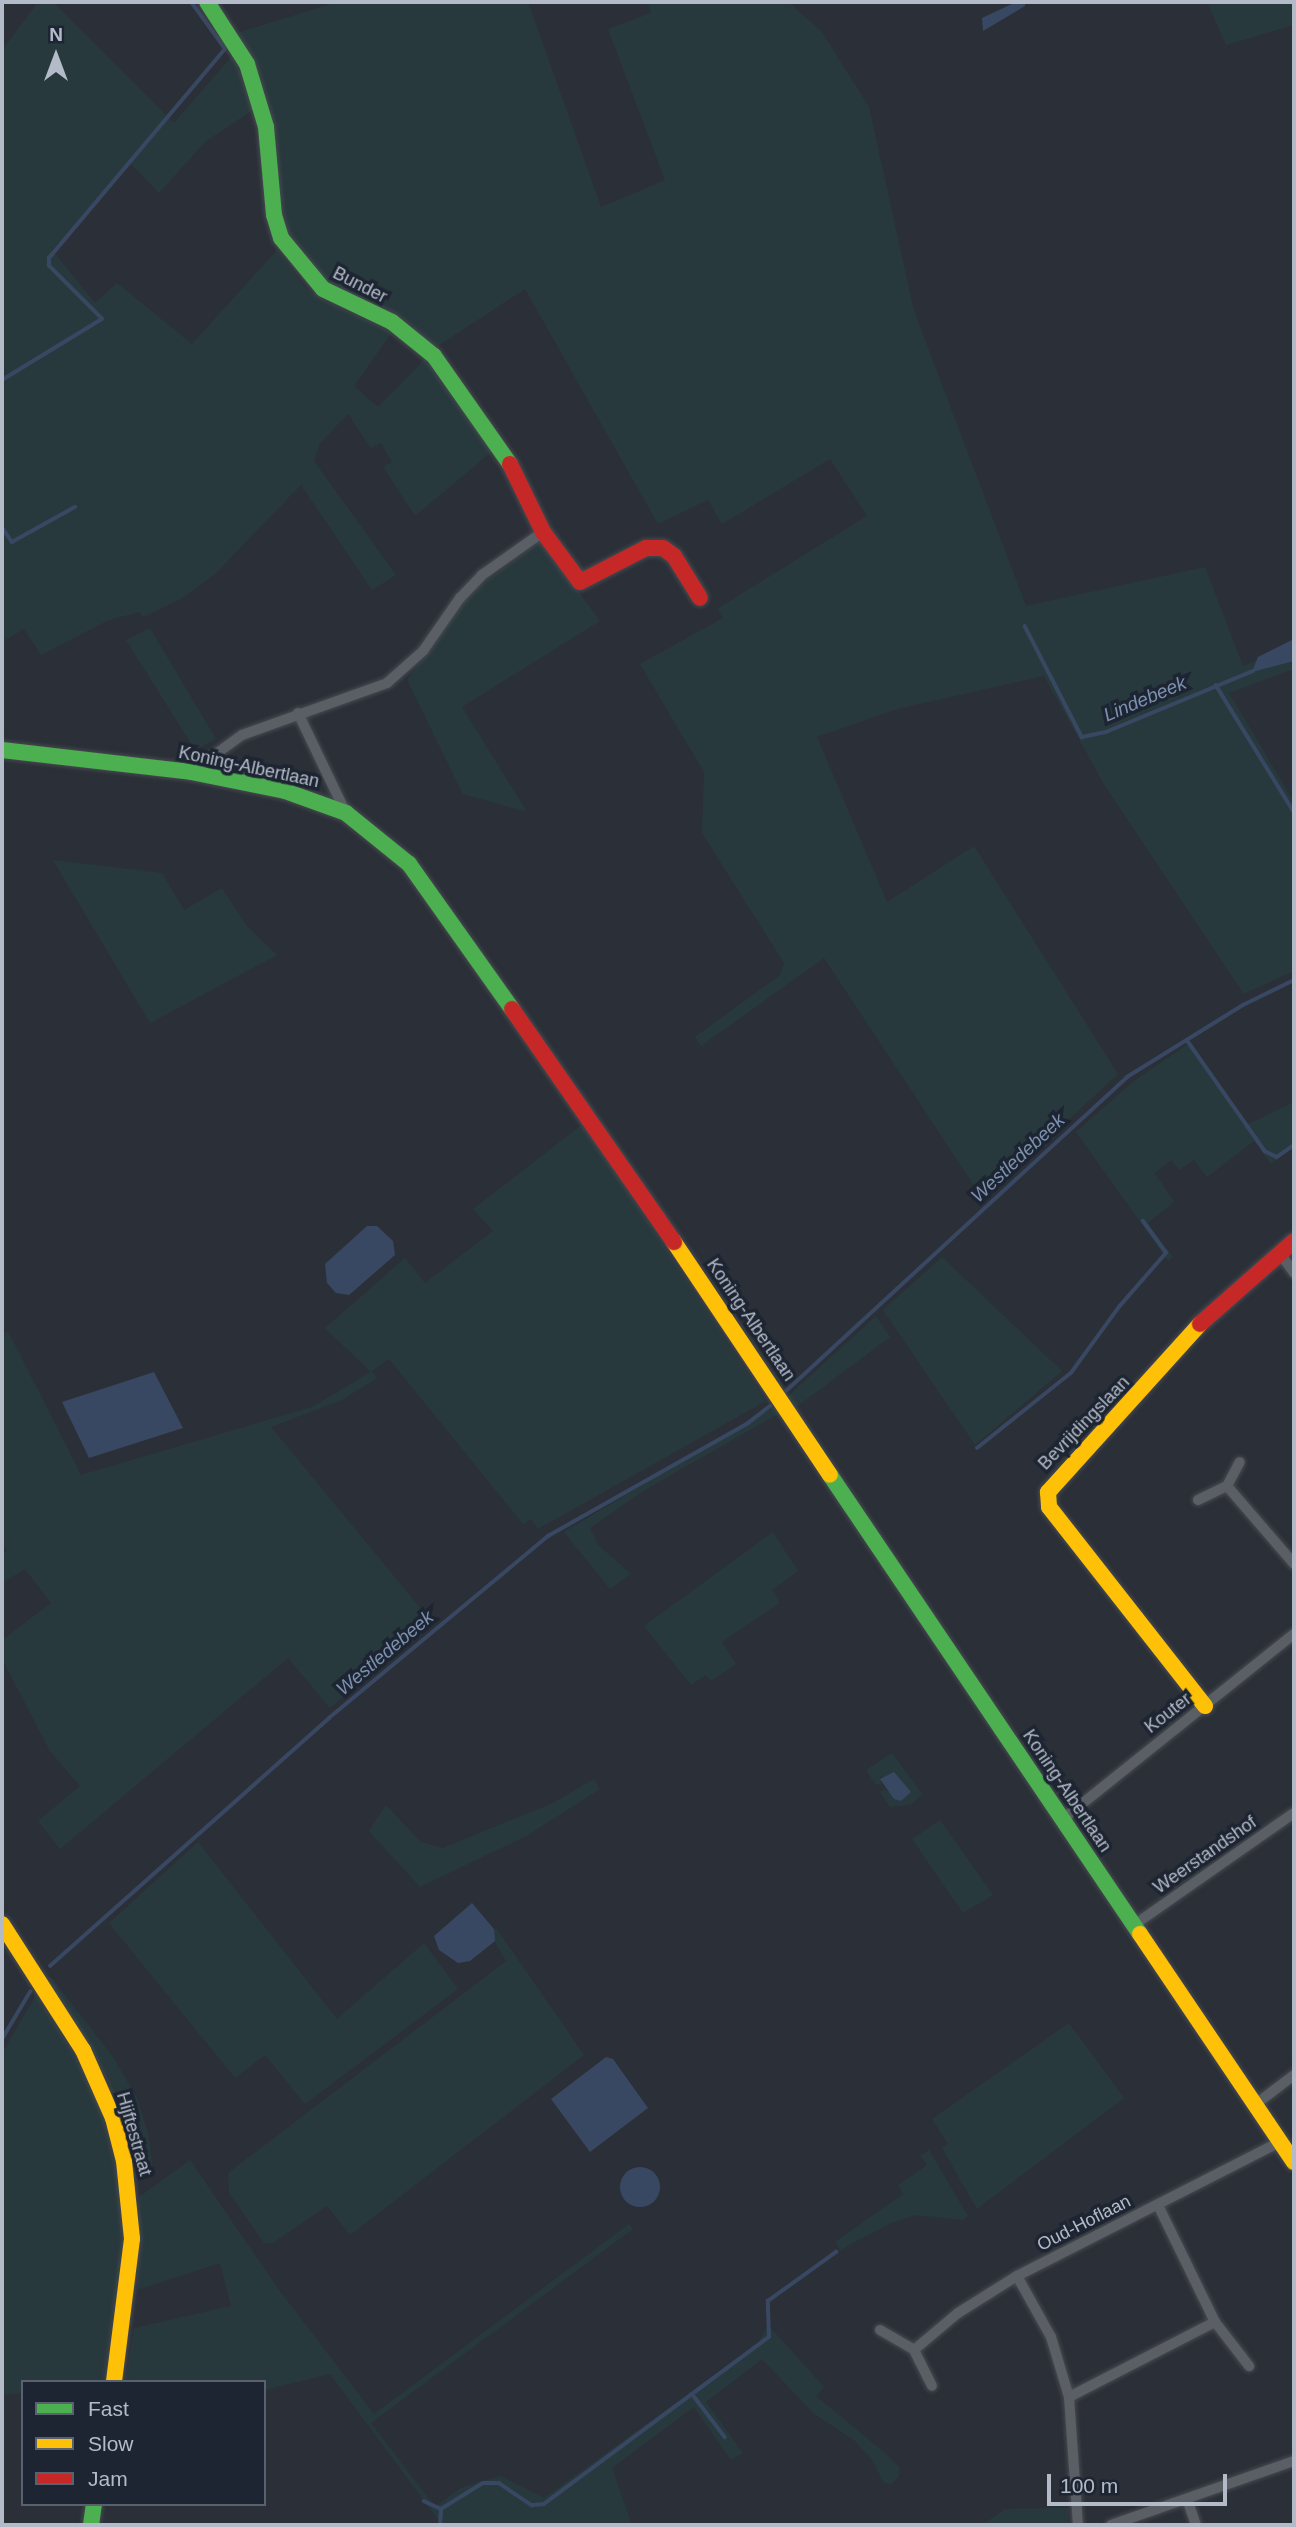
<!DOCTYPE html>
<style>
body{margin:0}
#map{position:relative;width:1296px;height:2527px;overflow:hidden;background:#2b2f37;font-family:Helvetica,sans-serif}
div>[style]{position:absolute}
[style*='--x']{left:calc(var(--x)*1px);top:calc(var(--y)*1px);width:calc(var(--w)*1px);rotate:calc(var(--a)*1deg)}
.green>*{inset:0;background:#28393d}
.water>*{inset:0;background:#394862}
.round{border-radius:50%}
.stream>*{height:3.5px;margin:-1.75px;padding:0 1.75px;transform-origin:1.75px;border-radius:1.75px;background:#394862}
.roads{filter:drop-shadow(0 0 2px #464a50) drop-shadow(0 0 2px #464a50)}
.street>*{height:10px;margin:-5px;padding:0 5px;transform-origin:5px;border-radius:5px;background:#5a5e65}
.fast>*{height:16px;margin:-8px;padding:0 8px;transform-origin:8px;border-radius:8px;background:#4caf50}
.slow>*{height:16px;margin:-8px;padding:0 8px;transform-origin:8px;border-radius:8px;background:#ffc107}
.jam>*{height:16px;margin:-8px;padding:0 8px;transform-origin:8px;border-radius:8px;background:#c62828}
span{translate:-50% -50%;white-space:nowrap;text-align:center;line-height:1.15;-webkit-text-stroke:7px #1e2532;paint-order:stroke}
.street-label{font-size:18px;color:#b4bbc8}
.water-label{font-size:19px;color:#7c90af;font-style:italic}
.frame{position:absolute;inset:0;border:4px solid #b4bbc8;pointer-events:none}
.legend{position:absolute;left:21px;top:2380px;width:245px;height:126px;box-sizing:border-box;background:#1e2532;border:2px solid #5a616e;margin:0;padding:9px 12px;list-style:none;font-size:21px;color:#b4bbc8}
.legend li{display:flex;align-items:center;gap:14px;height:35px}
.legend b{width:35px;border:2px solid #5a616e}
.north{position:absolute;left:21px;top:21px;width:70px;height:70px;-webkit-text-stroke:5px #1e2532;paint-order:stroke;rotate:0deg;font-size:19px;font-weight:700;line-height:28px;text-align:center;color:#b4bbc8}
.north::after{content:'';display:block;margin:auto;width:24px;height:32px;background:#b4bbc8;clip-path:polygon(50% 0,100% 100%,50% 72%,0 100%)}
.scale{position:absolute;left:1047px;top:2474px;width:180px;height:32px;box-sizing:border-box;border:4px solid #b4bbc8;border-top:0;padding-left:9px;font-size:21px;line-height:24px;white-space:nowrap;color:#b4bbc8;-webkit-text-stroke:5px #1e2532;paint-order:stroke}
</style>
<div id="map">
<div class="green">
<div style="clip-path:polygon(38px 2px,53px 2px,174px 123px,233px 55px,253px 110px,206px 141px,159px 193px,131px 164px,52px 250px,95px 303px,117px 283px,192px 344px,277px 250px,305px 287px,324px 301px,392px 332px,354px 386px,378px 407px,426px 358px,495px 449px,415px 516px,383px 467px,392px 462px,381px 443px,371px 448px,348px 414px,320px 443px,314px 461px,396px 575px,372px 590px,301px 485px,215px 574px,181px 599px,143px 617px,140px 612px,109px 620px,41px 655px,24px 629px,2px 642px,2px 50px)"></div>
<div style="clip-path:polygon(337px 2px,528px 2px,601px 207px,665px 180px,608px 29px,651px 13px,647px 2px,788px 2px,822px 32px,869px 107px,914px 311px,1026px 606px,1205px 567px,1243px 666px,1294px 646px,1294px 669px,1229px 693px,1294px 802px,1294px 971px,1244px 994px,1105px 786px,1044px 676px,897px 709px,817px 737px,887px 902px,974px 846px,1118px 1074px,983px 1199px,824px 958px,701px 1046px,695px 1037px,780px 975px,784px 963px,702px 833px,704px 772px,640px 664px,723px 618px,717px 609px,867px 516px,830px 459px,722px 524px,708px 500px,658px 524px,525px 289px,435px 348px,401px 319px,315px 275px,289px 236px,280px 203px,271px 112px,255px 65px,237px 33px)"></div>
<div style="clip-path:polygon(1207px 2px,1294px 2px,1294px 25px,1226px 45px)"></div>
<div style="clip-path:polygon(541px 540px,600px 621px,462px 707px,527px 812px,463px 794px,407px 680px,470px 593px)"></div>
<div style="clip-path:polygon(150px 628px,216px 739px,195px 750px,126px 640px)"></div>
<div style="clip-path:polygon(53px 860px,162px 873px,184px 910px,222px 888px,247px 926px,277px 955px,150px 1023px)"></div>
<div style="clip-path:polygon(1191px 1042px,1244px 1126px,1294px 1102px,1294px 1147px,1271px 1164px,1254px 1141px,1207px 1177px,1194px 1160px,1179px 1170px,1171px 1160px,1155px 1173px,1174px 1202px,1148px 1223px,1173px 1257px,1168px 1261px,1076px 1132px,1134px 1081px)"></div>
<div style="clip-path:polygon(583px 1124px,766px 1401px,538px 1529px,531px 1519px,523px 1524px,389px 1359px,372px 1371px,377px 1378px,342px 1400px,271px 1427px,431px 1621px,330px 1708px,288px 1658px,60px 1849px,38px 1821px,80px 1786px,50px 1751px,2px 1659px,2px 1640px,51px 1603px,25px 1569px,2px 1583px,2px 1554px,7px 1550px,2px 1544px,2px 1334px,8px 1331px,81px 1475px,312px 1407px,371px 1372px,325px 1328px,405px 1258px,425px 1283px,493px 1231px,473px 1209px)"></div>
<div style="clip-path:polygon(942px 1257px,1062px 1371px,975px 1445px,883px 1310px)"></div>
<div style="clip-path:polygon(876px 1316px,890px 1337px,795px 1408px,787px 1397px)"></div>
<div style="clip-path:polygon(773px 1407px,778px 1414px,648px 1488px,590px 1528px,598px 1545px,631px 1574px,610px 1589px,564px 1532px)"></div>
<div style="clip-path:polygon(773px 1532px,798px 1571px,772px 1590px,780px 1603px,722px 1642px,736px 1664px,711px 1681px,706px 1675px,691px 1685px,644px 1626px)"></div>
<div style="clip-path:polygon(892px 1753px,922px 1794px,912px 1804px,890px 1807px,880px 1792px,885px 1789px,901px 1801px,911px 1792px,880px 1776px,882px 1784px,876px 1785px,866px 1770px)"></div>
<div style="clip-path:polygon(594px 1779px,600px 1789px,528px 1835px,420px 1887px,369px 1831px,386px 1805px,421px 1842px,443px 1848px,553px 1803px)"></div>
<div style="clip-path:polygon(940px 1820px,993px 1895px,963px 1913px,912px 1839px)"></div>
<div style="clip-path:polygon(198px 1842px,337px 2019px,424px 1943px,458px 1989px,305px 2104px,265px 2055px,235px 2078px,109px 1923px)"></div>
<div style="clip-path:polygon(496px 1928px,584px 2055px,350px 2235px,327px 2206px,273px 2243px,264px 2243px,229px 2193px,228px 2173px,506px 1961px,490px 1934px)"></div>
<div style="clip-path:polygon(51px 1977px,113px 2057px,137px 2098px,149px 2136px,153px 2172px,146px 2178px,137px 2174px,110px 2085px,46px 1979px)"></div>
<div style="clip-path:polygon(36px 1995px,75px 2057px,101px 2111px,123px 2198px,124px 2234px,103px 2382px,23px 2382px,23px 2393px,2px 2395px,2px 2053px)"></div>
<div style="clip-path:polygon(1069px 2023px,1124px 2098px,977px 2209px,942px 2148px,948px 2144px,932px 2119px)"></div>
<div style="clip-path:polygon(929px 2150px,968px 2216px,963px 2220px,916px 2215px,891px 2223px,840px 2250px,835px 2242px,903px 2194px,898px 2185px,927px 2165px,920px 2156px)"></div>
<div style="clip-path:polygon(190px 2160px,279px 2290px,374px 2414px,629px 2224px,633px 2229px,371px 2423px,435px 2507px,460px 2488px,500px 2476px,544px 2498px,758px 2343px,768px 2325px,824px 2387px,816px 2396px,886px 2454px,900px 2468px,898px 2477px,892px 2484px,884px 2483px,873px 2461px,855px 2441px,813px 2413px,762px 2359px,706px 2402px,743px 2453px,731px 2460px,694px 2407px,612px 2468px,632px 2525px,442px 2525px,330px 2374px,264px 2390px,264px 2382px,125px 2382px,134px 2328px,231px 2306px,220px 2263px,137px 2290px,139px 2197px)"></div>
<div style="clip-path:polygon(1068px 2508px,1068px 2525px,982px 2525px,1005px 2509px)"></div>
</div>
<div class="water">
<div style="clip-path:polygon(1016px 2px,1025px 2px,1025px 6px,983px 31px,982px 18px)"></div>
<div style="clip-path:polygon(1294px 639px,1294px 661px,1252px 672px,1258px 657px)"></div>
<div style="clip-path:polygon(367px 1226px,377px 1226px,393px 1241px,395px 1255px,349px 1295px,336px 1293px,327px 1283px,325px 1264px)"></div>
<div style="clip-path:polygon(154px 1372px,183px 1428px,89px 1458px,62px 1402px)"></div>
<div style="clip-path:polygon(894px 1772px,911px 1792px,901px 1801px,894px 1799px,880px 1779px)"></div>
<div style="clip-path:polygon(472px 1903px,494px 1929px,495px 1941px,470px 1961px,458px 1963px,439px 1950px,434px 1936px)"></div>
<div style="clip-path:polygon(606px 2057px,613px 2059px,648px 2108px,590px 2152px,551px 2099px)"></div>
<div class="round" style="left:620px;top:2167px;width:40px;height:40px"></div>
</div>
<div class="stream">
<div style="--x:2;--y:380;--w:117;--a:-31.4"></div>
<div style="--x:102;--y:319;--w:75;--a:-135"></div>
<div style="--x:49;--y:266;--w:8;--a:-90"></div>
<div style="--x:49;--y:258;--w:273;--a:-49.9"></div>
<div style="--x:225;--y:49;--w:58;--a:-125.9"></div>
<div style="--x:2;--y:527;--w:18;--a:56"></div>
<div style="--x:12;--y:542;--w:72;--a:-29.1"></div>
<div style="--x:1025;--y:626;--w:125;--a:62.8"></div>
<div style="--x:1082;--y:737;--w:25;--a:-12"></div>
<div style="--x:1106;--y:732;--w:159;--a:-22.5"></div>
<div style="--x:1216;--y:685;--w:149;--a:58.4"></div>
<div style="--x:1187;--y:1040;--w:136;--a:54.9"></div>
<div style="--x:1265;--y:1151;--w:13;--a:27"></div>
<div style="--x:1277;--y:1157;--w:21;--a:-35"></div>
<div style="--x:786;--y:1391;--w:464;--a:-42.6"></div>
<div style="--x:1127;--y:1077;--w:137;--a:-31.8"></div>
<div style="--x:1243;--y:1005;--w:57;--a:-26.1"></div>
<div style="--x:977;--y:1448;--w:120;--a:-38.6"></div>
<div style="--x:1071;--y:1373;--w:82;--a:-54"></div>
<div style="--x:1119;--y:1307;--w:72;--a:-49"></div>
<div style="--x:1166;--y:1253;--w:39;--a:-126"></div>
<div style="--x:50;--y:1966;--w:373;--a:-41.6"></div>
<div style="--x:329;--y:1718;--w:285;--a:-39.7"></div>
<div style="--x:548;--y:1536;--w:228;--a:-29.4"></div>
<div style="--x:747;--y:1424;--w:29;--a:-38"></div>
<div style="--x:2;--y:2039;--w:55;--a:-59.2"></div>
<div style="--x:693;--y:2395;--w:53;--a:52.7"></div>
<div style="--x:424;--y:2501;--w:19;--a:25"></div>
<div style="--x:440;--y:2525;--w:16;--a:-86"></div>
<div style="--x:441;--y:2509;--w:49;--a:-31.8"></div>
<div style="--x:483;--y:2483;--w:16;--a:0"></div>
<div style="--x:499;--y:2483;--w:40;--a:34"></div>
<div style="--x:532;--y:2505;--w:12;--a:-5"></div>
<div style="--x:544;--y:2504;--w:280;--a:-36.6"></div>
<div style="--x:769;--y:2337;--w:36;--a:-92"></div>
<div style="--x:768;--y:2301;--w:84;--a:-35.8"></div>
</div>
<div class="roads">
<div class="street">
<div style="--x:298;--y:713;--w:111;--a:64.4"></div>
<div style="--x:191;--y:772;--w:63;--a:-36"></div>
<div style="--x:242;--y:735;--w:154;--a:-19.7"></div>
<div style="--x:387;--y:683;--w:48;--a:-41.6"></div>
<div style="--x:423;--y:651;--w:65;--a:-55.1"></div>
<div style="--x:460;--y:598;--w:32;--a:-46"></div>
<div style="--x:482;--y:575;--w:75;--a:-35.2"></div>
<div style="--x:1279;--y:1252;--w:26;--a:54"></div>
<div style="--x:1227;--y:1486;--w:103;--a:49.3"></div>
<div style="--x:1198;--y:1500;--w:32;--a:-26"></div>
<div style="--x:1227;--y:1486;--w:27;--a:-62"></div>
<div style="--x:1063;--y:1819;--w:296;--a:-38.7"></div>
<div style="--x:1134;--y:1925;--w:195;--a:-35"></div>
<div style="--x:1256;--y:2104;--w:48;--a:-37.3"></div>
<div style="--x:1017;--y:2276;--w:70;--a:60.9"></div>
<div style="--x:1051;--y:2337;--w:63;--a:73.3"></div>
<div style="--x:1069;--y:2397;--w:128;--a:86"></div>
<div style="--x:1215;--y:2322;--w:56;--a:52.3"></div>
<div style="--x:880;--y:2330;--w:39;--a:30"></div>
<div style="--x:914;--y:2350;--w:40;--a:63.4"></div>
<div style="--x:914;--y:2350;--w:57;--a:-40.1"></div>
<div style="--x:958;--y:2313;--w:70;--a:-32.1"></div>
<div style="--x:1017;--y:2276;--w:295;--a:-27"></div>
<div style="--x:1069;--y:2397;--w:164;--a:-27.2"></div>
<div style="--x:1215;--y:2322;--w:130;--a:-116"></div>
<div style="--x:1187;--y:2499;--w:28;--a:71"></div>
<div style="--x:1111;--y:2525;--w:194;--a:-19.3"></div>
</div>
<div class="fast">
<div style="--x:207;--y:2;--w:74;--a:57.2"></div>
<div style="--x:247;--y:64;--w:66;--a:73.2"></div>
<div style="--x:266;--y:127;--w:88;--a:84.8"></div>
<div style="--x:274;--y:215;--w:24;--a:73"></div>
<div style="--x:281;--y:238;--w:66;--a:50.5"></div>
<div style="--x:323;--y:289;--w:76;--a:25.6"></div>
<div style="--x:392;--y:322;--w:54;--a:39"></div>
<div style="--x:434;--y:356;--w:132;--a:54.9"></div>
<div style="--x:2;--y:750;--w:190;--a:6.6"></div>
<div style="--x:191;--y:772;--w:96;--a:11.4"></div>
<div style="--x:285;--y:791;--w:65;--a:19.8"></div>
<div style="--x:346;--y:813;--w:81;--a:39"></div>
<div style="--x:409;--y:864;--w:178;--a:54.6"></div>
<div style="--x:830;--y:1475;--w:554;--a:55.97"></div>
<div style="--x:91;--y:2525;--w:21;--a:-82"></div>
</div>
<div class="slow">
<div style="--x:674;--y:1242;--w:280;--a:56.2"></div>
<div style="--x:1200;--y:1324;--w:227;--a:132.1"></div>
<div style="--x:1048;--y:1492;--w:15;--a:86"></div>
<div style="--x:1049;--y:1507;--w:253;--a:51.9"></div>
<div style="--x:2;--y:1924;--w:150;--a:57.3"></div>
<div style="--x:83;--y:2050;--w:74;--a:66.2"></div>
<div style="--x:113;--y:2118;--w:44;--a:75.7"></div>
<div style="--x:124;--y:2161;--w:78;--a:84.1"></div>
<div style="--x:132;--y:2239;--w:144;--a:97.2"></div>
<div style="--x:1140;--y:1934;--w:275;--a:56"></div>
</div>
<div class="jam">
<div style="--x:510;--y:464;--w:76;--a:64.1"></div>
<div style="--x:543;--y:532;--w:62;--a:53.5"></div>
<div style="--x:580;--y:582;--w:74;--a:-27.3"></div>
<div style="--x:646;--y:548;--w:17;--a:0"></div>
<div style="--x:663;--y:548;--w:14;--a:36"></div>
<div style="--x:674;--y:556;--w:49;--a:58.2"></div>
<div style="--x:512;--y:1009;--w:284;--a:55.2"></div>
<div style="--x:1200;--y:1324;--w:125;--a:-41.4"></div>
</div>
</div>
<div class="street-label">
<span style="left:360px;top:285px;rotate:27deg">Bunder</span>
<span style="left:249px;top:767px;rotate:12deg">Koning-Albertlaan</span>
<span style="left:751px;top:1320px;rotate:56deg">Koning-Albertlaan</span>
<span style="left:1084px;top:1423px;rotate:-46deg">Bevrijdingslaan</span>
<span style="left:1168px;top:1713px;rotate:-38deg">Kouter</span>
<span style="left:1067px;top:1791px;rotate:56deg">Koning-Albertlaan</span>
<span style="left:1205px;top:1855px;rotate:-35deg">Weerstandshof</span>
<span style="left:134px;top:2134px;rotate:74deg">Hijftestraat</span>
<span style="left:1084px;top:2223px;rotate:-27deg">Oud-Hoflaan</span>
</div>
<div class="water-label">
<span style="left:1145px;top:699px;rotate:-23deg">Lindebeek</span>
<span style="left:1018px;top:1158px;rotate:-43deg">Westledebeek</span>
<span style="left:385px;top:1653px;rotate:-40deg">Westledebeek</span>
</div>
<div class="frame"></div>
<ul class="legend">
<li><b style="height:9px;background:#4caf50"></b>Fast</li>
<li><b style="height:9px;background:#ffc107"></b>Slow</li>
<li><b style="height:9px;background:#c62828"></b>Jam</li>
</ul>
<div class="north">N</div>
<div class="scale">100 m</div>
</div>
